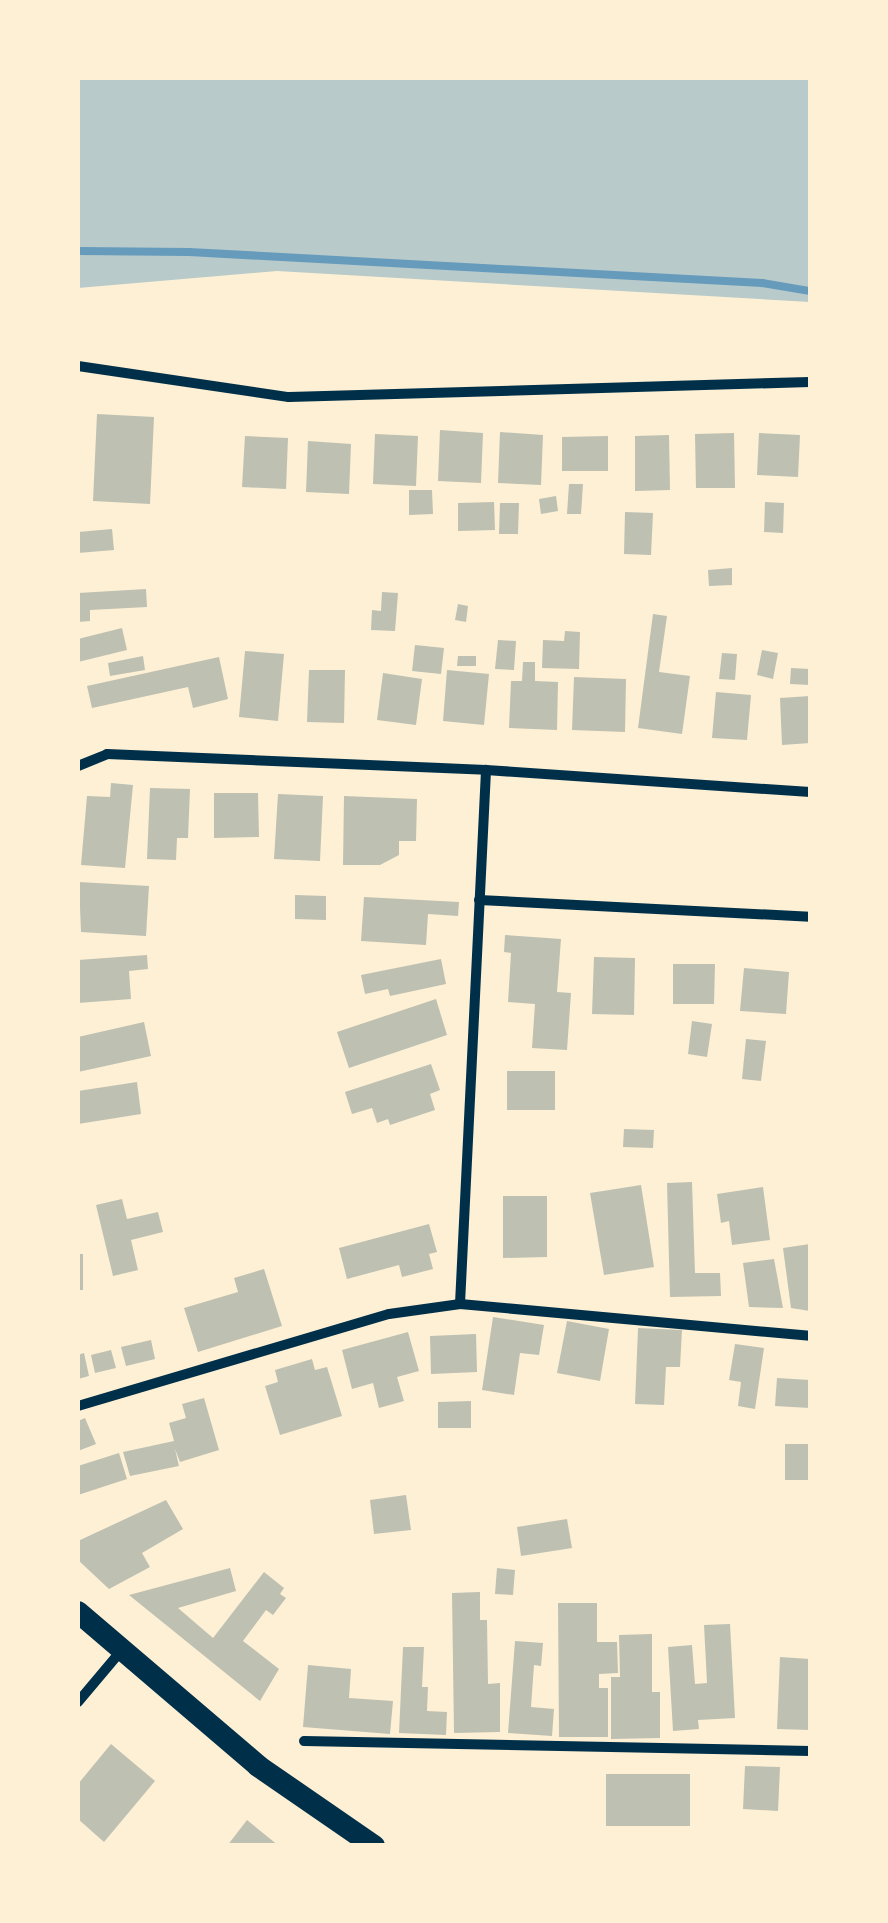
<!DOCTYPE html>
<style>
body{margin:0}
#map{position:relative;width:888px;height:1923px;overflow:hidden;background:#fdf0d5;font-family:Manrope,sans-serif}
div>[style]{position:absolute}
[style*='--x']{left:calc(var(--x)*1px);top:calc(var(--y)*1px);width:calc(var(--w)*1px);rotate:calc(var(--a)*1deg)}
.green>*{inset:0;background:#b9caca}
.stream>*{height:8px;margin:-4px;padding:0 4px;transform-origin:4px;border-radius:4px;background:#669bbc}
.building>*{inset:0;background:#bec0b2}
.minor>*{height:10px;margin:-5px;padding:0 5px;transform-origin:5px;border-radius:5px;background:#003049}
.primary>*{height:22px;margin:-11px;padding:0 11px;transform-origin:11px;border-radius:11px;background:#003049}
span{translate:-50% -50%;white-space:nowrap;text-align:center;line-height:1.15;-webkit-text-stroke:8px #fdf0d5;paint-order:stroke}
.frame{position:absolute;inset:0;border:80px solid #fdf0d5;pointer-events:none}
</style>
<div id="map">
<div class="green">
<div style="clip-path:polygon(78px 78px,810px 78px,810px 302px,277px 271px,78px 288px)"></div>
</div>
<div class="stream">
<div style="--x:78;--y:251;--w:111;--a:0.5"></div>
<div style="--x:189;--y:252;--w:574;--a:3.1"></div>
<div style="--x:762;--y:283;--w:49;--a:9.5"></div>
</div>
<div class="building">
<div style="clip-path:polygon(97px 414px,154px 417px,150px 504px,93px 501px)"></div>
<div style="clip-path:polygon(440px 430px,483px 433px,481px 483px,438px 481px)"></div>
<div style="clip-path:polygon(500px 432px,543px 435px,541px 485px,498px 483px)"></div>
<div style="clip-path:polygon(734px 433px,735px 488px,696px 488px,695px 434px)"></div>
<div style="clip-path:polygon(759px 433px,800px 435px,798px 477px,757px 475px)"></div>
<div style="clip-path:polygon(375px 434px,418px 436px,416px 486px,373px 484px)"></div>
<div style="clip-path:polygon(669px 435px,670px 490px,635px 491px,635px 436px)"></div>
<div style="clip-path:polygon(245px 436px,288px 438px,286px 489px,242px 487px)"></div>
<div style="clip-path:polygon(608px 436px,608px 471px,562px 471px,562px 437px)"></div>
<div style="clip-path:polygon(308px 441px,351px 444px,349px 494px,306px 492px)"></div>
<div style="clip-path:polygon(569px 484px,583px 484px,581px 514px,567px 514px)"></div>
<div style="clip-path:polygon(409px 490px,432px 490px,433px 514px,409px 515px)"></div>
<div style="clip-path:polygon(556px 496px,558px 511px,541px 514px,539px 499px)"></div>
<div style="clip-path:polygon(494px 502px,495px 530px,458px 531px,458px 503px)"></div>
<div style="clip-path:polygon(765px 502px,784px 503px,783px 533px,764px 532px)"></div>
<div style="clip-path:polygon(500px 503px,519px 503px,518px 534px,499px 534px)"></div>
<div style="clip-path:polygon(625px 512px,653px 513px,651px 555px,624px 554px)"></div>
<div style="clip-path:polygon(112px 529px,114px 550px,78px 553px,78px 532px)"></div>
<div style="clip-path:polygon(732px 568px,732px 585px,709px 586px,708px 570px)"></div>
<div style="clip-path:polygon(146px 589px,147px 607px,90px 610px,90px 621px,78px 622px,78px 593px)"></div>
<div style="clip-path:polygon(382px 592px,398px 593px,395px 631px,371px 630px,372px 610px,381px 611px)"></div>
<div style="clip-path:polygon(458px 604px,468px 606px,466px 622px,455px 620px)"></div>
<div style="clip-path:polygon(653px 614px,667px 616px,659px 672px,690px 676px,682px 734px,638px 728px)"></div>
<div style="clip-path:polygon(122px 628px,127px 650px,78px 662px,78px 639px)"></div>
<div style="clip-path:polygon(565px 631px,580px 632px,579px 669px,542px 668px,543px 640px,564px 641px)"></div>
<div style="clip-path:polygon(498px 640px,516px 641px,514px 670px,495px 669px)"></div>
<div style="clip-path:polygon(415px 645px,444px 648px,441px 674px,412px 671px)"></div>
<div style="clip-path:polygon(762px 650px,778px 653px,773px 679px,757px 675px)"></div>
<div style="clip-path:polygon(245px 651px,284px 654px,278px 721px,239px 717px)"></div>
<div style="clip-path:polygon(722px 653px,737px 654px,735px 680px,719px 679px)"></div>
<div style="clip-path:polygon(143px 656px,145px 670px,110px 676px,108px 663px)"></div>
<div style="clip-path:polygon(458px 656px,476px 656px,476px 666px,457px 666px)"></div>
<div style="clip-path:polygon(219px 657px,228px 699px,193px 708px,188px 687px,92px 708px,87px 686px)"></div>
<div style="clip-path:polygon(523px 662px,535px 662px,535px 681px,558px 682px,557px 730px,509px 728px,511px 681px,522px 681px)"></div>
<div style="clip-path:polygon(791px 668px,810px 669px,810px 685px,790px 684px)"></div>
<div style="clip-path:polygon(309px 670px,345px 670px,344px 723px,307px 722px)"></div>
<div style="clip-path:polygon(447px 670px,489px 674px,484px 725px,443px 721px)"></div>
<div style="clip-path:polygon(383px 673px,422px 679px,416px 725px,377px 720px)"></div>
<div style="clip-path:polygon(574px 677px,626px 679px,625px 732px,572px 730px)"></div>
<div style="clip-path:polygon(716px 692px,751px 695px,747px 740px,712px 738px)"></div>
<div style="clip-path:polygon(810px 696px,810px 743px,782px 745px,780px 698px)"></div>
<div style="clip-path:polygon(111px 783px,133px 785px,125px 868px,81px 865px,87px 796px,110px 797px)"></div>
<div style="clip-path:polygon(150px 788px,190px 789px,188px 838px,177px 838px,176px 860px,147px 859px)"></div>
<div style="clip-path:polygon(214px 793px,258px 793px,259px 837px,214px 838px)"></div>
<div style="clip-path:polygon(278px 794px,323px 796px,320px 861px,274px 859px)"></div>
<div style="clip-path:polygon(344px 796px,417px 799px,416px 841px,399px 841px,399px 855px,380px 865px,343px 865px)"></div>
<div style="clip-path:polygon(79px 882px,149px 886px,146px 936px,81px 932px)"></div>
<div style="clip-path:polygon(295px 895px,326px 896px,326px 920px,295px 919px)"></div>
<div style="clip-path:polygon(364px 897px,459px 902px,458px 916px,428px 914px,426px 945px,361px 941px)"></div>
<div style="clip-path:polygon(505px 935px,561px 939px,557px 992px,571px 993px,567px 1050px,532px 1048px,535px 1004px,508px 1002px,511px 953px,504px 952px)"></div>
<div style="clip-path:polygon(147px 955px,148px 969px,129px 971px,131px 999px,78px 1003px,78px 960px)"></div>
<div style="clip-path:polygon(594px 957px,635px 958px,634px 1015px,592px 1014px)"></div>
<div style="clip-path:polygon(441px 959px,446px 984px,390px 996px,388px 989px,365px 994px,361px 975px)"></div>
<div style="clip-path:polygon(673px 964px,715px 964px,714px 1004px,673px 1004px)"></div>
<div style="clip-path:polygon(744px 968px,789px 972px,786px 1014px,740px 1011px)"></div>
<div style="clip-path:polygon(436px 999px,447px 1035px,349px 1068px,337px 1032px)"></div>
<div style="clip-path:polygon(692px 1021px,712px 1024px,707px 1057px,688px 1054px)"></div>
<div style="clip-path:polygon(144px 1022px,151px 1056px,78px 1072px,78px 1037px)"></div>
<div style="clip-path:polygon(746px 1039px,766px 1041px,761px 1081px,742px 1079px)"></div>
<div style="clip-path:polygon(431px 1064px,440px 1090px,430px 1094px,435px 1110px,390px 1125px,388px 1119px,377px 1123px,372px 1108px,352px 1114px,345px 1092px)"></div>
<div style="clip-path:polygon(507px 1071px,555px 1071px,555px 1110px,507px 1110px)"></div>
<div style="clip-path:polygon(137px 1082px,141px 1114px,78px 1124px,78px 1091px)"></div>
<div style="clip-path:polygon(624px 1129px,654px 1130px,653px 1148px,623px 1147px)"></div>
<div style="clip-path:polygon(692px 1182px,695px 1273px,720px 1273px,721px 1296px,670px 1297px,667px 1183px)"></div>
<div style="clip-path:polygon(641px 1185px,654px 1267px,604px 1275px,590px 1193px)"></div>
<div style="clip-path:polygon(763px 1187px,770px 1240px,732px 1245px,729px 1221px,721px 1223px,717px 1194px)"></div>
<div style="clip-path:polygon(503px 1196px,547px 1196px,547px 1257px,503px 1258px)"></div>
<div style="clip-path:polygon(122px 1199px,127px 1219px,158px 1212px,163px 1232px,131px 1240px,138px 1270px,113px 1276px,96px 1205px)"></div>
<div style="clip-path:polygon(429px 1224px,437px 1252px,429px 1254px,433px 1269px,402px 1277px,399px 1265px,347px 1279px,339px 1248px)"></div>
<div style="clip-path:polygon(810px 1244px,810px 1311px,791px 1308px,783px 1248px)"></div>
<div style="clip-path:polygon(78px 1254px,83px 1254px,83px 1290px,78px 1290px)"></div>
<div style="clip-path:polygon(774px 1259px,783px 1308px,749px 1307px,743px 1263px)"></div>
<div style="clip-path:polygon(264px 1269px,282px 1326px,198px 1352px,184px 1308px,238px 1292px,234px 1278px)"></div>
<div style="clip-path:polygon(493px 1317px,544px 1325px,539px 1355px,520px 1353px,514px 1395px,482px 1390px)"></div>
<div style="clip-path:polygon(567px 1321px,609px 1329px,600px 1381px,557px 1373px)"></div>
<div style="clip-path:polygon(638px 1328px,682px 1330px,680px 1367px,666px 1367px,664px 1405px,635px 1404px)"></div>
<div style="clip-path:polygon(408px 1332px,419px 1371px,397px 1377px,404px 1401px,379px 1408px,373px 1383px,352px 1389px,342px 1350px)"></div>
<div style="clip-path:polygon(476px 1334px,477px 1372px,431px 1374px,430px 1336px)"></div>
<div style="clip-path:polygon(151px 1340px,155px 1359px,126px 1366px,121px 1347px)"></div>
<div style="clip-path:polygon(735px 1344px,764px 1348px,755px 1409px,738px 1406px,741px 1382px,729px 1380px)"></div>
<div style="clip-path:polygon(111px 1350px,116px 1368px,95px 1373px,91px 1355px)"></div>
<div style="clip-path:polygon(84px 1353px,89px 1376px,78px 1379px,78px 1355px)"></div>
<div style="clip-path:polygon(312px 1359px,315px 1370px,327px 1367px,342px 1416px,280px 1435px,265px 1386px,278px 1382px,275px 1370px)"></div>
<div style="clip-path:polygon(777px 1378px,810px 1380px,810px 1408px,775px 1406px)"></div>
<div style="clip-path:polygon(204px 1398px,219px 1450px,180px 1462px,175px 1449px,179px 1466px,130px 1476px,123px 1452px,174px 1441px,169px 1423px,186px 1418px,182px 1404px)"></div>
<div style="clip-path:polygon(471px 1401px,471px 1428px,438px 1428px,438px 1402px)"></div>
<div style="clip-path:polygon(85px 1418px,96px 1444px,78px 1451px,78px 1421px)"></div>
<div style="clip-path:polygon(785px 1444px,810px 1444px,810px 1480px,785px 1480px)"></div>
<div style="clip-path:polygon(119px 1453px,127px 1479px,78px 1495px,78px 1466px)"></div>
<div style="clip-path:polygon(406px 1495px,411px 1530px,374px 1534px,370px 1500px)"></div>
<div style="clip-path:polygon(166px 1500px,183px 1529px,142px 1553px,150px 1567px,109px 1589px,78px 1560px,78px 1541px)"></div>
<div style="clip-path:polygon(567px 1519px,572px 1548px,521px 1556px,517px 1527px)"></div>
<div style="clip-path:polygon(230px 1568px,236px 1591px,178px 1608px,213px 1638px,264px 1572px,284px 1588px,280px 1594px,286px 1598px,273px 1615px,266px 1610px,243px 1641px,279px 1669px,260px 1701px,129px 1595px)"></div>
<div style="clip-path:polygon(497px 1568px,515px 1570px,513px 1595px,495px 1594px)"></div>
<div style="clip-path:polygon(480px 1592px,480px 1620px,487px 1620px,488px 1684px,500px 1683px,500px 1732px,454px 1733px,452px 1593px)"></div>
<div style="clip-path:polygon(558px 1603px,597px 1603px,597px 1642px,617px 1642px,618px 1673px,599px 1674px,599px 1688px,608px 1688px,608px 1737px,559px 1737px)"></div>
<div style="clip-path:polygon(730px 1624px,735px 1718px,698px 1720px,699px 1729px,673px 1731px,668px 1647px,692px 1645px,695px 1684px,707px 1683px,704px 1625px)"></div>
<div style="clip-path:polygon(652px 1634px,652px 1692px,660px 1692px,660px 1738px,611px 1739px,611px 1677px,620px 1677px,619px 1635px)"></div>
<div style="clip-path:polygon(515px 1641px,543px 1643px,541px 1666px,534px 1665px,531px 1707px,554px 1709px,552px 1736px,508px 1733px)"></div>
<div style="clip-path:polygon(403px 1647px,424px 1647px,422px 1687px,428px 1687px,427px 1711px,447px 1712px,446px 1735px,399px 1733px)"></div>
<div style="clip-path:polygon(780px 1657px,810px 1659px,810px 1730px,777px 1729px)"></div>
<div style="clip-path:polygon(308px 1665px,351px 1669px,349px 1698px,393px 1701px,390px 1734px,303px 1727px)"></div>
<div style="clip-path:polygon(111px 1744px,155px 1781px,104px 1842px,78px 1819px,78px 1784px)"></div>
<div style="clip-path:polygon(745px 1766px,780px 1767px,778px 1811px,743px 1809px)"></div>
<div style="clip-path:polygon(606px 1774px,690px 1774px,690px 1826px,606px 1826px)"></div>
<div style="clip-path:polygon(247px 1820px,279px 1846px,227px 1846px)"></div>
</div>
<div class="minor">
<div style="--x:78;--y:366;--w:213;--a:8.4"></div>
<div style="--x:289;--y:397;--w:521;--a:-1.65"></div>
<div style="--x:78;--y:766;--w:31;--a:-22"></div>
<div style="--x:107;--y:754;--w:379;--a:2.4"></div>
<div style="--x:486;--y:770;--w:325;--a:3.9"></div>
<div style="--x:479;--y:900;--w:331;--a:2.9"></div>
<div style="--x:460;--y:1304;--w:535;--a:-87.21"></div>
<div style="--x:78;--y:1406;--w:324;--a:-16.5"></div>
<div style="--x:389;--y:1314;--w:72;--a:-8"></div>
<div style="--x:460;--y:1304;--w:351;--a:5.2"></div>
<div style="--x:78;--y:1702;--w:67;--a:-49.9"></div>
<div style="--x:304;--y:1741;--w:506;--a:1.13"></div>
</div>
<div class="primary">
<div style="--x:78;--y:1612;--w:237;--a:40.5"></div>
<div style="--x:258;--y:1766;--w:141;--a:34.6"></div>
</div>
<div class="frame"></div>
</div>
